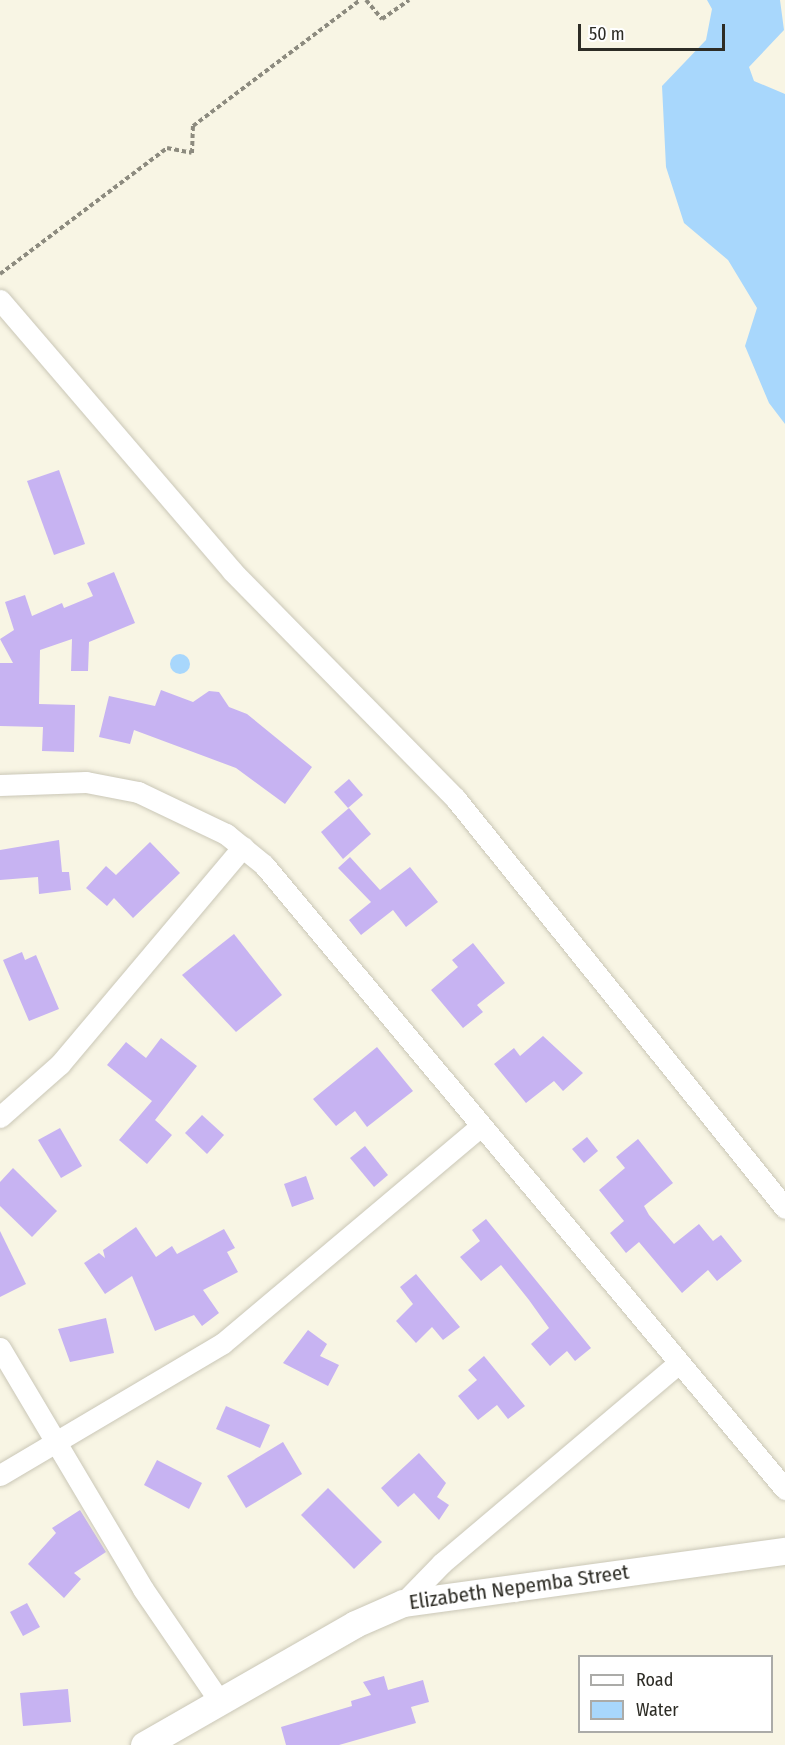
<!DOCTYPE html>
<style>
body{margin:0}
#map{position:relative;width:785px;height:1745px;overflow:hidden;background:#f8f5e4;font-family:"Fira Sans Condensed",sans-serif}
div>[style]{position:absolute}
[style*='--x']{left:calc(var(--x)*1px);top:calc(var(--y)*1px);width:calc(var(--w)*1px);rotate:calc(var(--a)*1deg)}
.water>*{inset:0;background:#a8d7fc}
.round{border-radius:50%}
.building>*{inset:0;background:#c7b3f2}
.path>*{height:4px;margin-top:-2px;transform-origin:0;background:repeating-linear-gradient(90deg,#8d8b7f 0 4.5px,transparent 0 7.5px)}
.roads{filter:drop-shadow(0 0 2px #cac7b7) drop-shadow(0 0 2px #cac7b7)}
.minor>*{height:21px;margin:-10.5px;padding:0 10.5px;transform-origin:10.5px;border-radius:10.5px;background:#fff}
.tertiary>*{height:27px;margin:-13.5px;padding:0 13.5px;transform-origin:13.5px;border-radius:13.5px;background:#fff}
span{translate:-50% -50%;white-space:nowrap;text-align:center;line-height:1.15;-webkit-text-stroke:6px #fff;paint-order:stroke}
.street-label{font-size:21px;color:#2d2c25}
.legend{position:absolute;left:578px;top:1655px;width:195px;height:78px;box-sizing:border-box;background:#fff;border:2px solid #ababa8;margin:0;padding:8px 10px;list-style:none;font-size:18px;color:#2d2c25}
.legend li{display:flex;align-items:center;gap:12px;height:30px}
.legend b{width:30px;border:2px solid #ababa8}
.scale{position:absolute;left:578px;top:24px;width:147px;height:27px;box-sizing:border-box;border:3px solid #2d2c25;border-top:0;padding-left:8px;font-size:18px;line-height:21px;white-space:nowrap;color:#2d2c25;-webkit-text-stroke:4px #fff;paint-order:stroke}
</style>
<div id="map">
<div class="water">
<div style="clip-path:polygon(707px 0,780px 0,784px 30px,749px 67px,754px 81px,785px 94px,785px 424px,769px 403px,745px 346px,757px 308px,728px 260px,684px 223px,666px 167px,662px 86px,706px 40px,712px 9px)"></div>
<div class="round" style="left:170px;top:654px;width:20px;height:20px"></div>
</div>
<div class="building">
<div style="clip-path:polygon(59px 470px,85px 544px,54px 555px,27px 481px)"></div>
<div style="clip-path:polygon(114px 572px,135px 623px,89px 642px,88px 671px,71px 671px,72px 639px,40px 650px,39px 704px,75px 705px,74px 752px,42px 751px,43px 727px,0 726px,0 663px,13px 663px,0 639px,14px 630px,5px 602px,25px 595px,32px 616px,62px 603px,64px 608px,93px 596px,87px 583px)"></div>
<div style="clip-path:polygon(161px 690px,193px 702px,209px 691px,219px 692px,229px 707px,247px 714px,312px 767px,285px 804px,236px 768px,134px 730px,130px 744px,99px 737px,109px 696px,155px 706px)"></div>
<div style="clip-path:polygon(349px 779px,363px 795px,348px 808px,334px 792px)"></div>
<div style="clip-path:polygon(349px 808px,371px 834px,343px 859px,321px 832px)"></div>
<div style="clip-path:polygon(59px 840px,62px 872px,69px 872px,71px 890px,39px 894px,38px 877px,0 880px,0 850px)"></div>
<div style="clip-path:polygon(150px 842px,180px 873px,133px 918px,114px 898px,107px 906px,86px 888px,106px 866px,116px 875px)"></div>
<div style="clip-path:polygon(350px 857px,380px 890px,410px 867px,438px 902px,406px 927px,393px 910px,361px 935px,349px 920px,371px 902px,338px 868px)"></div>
<div style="clip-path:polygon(234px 934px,282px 995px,236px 1032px,182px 975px)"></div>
<div style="clip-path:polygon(473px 943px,505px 983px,477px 1005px,483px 1012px,463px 1028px,431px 990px,458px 967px,452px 960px)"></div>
<div style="clip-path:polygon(22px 952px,25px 960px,36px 955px,59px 1009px,29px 1021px,3px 960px)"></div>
<div style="clip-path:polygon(543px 1036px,583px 1073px,563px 1091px,554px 1081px,526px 1103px,494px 1064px,514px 1048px,520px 1056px)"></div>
<div style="clip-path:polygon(161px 1038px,197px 1066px,155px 1120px,172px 1135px,147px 1164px,119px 1140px,152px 1101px,107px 1065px,126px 1042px,146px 1058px)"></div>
<div style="clip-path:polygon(377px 1047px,413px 1091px,367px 1127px,355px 1111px,336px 1126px,313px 1099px)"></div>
<div style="clip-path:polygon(202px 1115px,224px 1135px,207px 1154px,185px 1133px)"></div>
<div style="clip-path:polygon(60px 1128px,82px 1166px,61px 1178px,38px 1140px)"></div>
<div style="clip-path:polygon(587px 1137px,598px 1151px,584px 1163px,572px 1149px)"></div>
<div style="clip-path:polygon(638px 1139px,673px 1183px,644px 1206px,649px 1215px,674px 1244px,699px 1224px,713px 1241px,721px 1235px,742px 1261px,717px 1281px,708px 1270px,682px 1293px,639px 1242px,626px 1253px,610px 1233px,624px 1221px,599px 1190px,625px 1168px,616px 1157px)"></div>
<div style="clip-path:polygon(365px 1146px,388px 1175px,374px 1187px,350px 1158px)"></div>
<div style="clip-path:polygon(13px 1168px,57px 1211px,32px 1237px,0 1206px,0 1182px)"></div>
<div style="clip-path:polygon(306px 1176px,314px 1199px,292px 1207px,284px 1184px)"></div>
<div style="clip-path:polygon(486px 1219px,591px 1348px,575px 1361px,567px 1351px,550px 1366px,531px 1344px,549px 1328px,529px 1300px,501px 1265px,481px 1281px,460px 1257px,480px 1241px,472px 1230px)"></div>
<div style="clip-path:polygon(136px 1227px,156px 1257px,172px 1246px,177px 1254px,224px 1229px,235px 1248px,227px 1252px,238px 1272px,203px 1290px,219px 1313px,202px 1326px,194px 1315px,155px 1331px,132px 1276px,105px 1294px,84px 1263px,99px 1253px,105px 1258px,103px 1250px)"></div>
<div style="clip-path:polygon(0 1231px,26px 1284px,0 1297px)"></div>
<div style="clip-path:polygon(416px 1274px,460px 1327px,443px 1340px,432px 1327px,416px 1343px,396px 1321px,413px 1304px,400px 1287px)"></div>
<div style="clip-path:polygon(106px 1318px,114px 1353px,70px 1362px,58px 1329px)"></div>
<div style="clip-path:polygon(308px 1330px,327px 1344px,320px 1356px,339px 1365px,328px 1386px,283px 1363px)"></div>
<div style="clip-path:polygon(484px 1356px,525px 1406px,508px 1419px,497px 1405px,478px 1420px,458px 1396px,477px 1380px,468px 1370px)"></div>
<div style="clip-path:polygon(226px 1406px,270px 1425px,260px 1448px,216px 1429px)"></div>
<div style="clip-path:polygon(283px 1442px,302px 1474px,246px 1508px,227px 1476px)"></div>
<div style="clip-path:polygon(419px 1453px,446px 1483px,437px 1497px,449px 1505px,439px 1520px,414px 1493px,398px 1507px,381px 1488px)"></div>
<div style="clip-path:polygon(157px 1460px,202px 1483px,189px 1509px,144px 1485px)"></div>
<div style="clip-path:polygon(328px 1488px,382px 1542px,354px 1569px,301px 1515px)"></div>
<div style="clip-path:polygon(80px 1510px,106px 1552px,74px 1573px,81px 1579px,64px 1598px,28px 1564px,56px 1533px,52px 1528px)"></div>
<div style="clip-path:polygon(27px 1603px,40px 1627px,23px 1636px,10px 1612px)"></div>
<div style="clip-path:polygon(384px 1676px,388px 1690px,423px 1680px,429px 1702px,411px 1707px,416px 1723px,339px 1745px,286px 1745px,281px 1727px,352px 1706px,351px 1701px,371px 1695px,363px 1682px)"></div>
<div style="clip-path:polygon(68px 1689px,71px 1722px,23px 1726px,20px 1693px)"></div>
</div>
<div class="path">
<div style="--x:366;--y:0;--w:25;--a:50"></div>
<div style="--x:382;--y:19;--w:33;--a:-35"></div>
<div style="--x:0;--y:274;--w:209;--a:-37"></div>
<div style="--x:167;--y:148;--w:25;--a:11"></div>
<div style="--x:192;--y:153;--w:27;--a:-88"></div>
<div style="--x:193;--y:126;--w:209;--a:-37"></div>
</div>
<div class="roads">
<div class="minor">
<div style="--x:0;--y:300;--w:357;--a:49.4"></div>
<div style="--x:232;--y:571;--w:318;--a:45.5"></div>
<div style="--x:455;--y:798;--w:526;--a:51.17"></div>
<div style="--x:0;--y:785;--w:86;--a:-2"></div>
<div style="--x:86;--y:782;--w:53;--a:10.9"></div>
<div style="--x:138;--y:792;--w:98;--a:25.5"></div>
<div style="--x:226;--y:834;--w:49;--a:39.2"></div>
<div style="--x:264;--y:865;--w:813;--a:50.14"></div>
<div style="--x:0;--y:1117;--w:80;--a:-41.5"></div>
<div style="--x:60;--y:1064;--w:284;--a:-49.9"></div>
<div style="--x:0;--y:1348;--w:280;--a:59.3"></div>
<div style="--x:143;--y:1589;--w:137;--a:55.7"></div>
<div style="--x:0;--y:1475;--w:259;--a:-30.6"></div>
<div style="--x:223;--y:1343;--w:337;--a:-40.1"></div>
<div style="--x:403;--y:1603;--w:56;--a:-45.7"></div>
<div style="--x:442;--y:1563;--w:310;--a:-40.2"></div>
</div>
<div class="tertiary">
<div style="--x:144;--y:1745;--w:243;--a:-29.8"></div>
<div style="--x:355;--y:1624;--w:52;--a:-23.6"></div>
<div style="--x:403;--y:1603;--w:386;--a:-7.8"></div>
</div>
</div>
<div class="street-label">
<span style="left:519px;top:1587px;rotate:-8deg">Elizabeth Nepemba Street</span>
</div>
<ul class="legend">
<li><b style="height:8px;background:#fff"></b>Road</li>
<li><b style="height:16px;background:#a8d7fc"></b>Water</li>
</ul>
<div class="scale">50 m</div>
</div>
